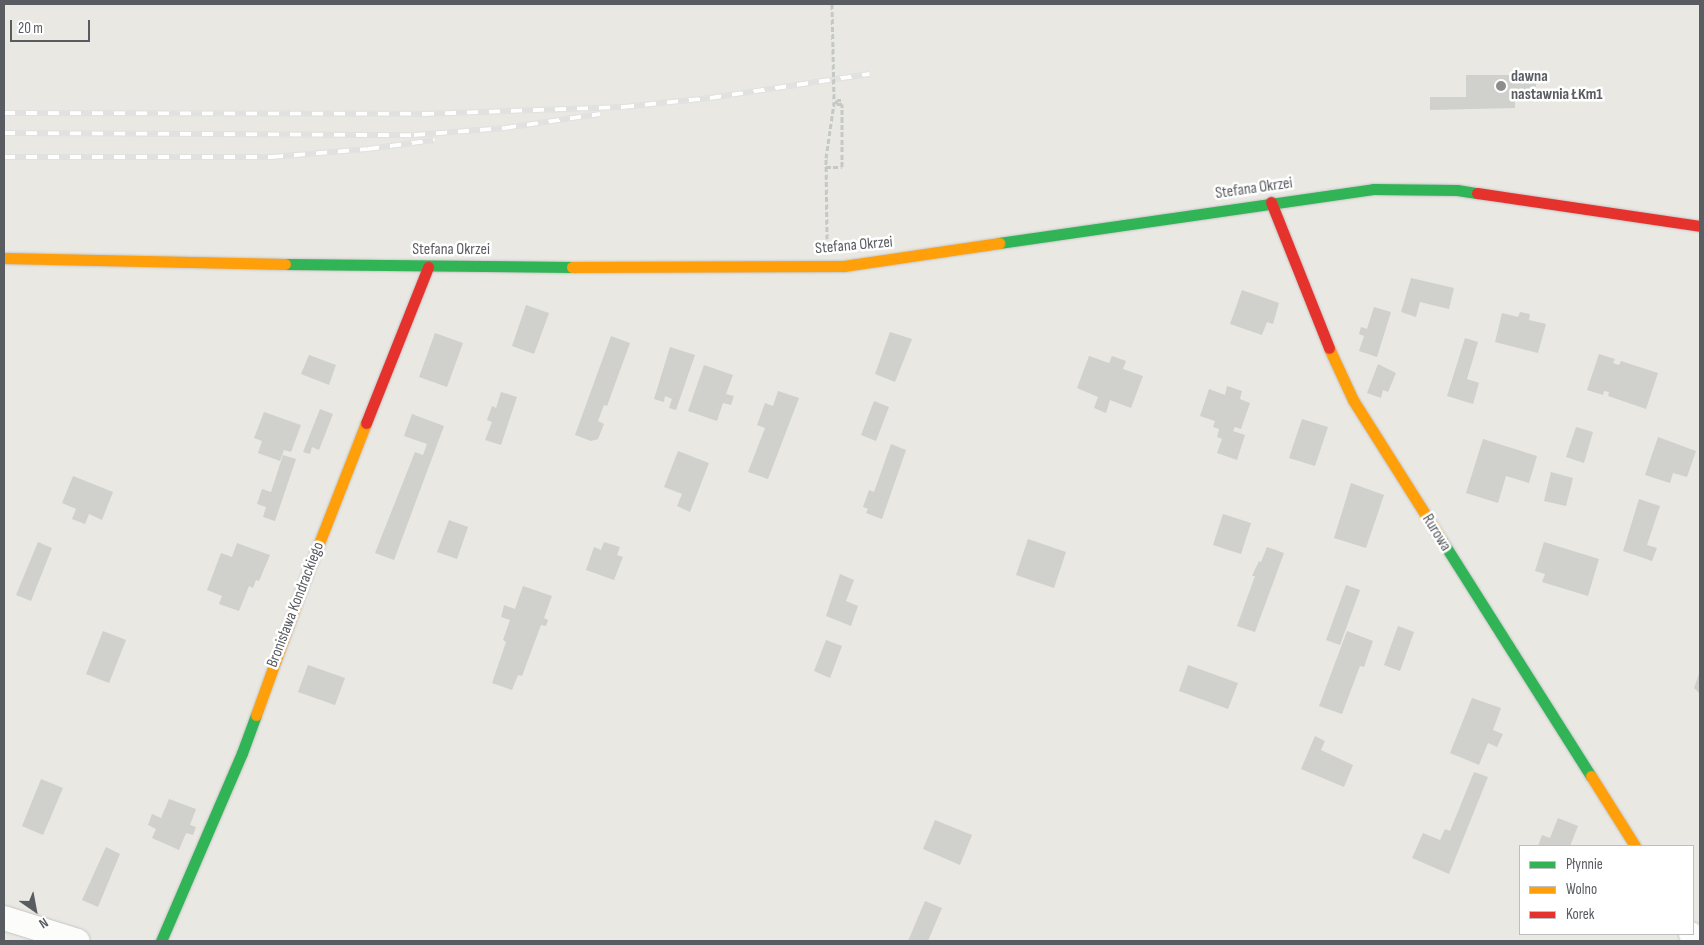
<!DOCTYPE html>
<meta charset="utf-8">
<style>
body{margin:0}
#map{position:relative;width:1704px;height:945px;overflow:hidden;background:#e9e8e3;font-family:"Sofia Sans Condensed",sans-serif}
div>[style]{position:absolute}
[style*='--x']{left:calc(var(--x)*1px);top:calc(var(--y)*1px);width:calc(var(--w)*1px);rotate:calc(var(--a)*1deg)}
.building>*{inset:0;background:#d0d0cc}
.path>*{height:3px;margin-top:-1.5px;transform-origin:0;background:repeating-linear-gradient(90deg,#c4c9c6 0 5px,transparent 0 7.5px)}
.roads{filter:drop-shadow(0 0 1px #c5c5c5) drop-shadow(0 0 1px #c5c5c5)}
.street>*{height:24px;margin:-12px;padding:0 12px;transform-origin:12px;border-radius:12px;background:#fcfcfb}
.fast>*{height:11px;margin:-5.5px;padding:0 5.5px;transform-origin:5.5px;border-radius:5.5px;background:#30b455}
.slow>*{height:11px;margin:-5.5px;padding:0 5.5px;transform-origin:5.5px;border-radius:5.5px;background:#ff9f0a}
.jam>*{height:11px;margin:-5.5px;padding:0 5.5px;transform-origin:5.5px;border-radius:5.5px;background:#e5322d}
.rail>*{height:5.5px;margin-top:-2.75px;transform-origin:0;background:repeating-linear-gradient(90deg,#fff 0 11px,#e1e1e0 0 22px);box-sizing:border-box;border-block:1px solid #e1e1e0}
.path-bridge>*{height:3px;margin-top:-1.5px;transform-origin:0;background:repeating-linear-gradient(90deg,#c4c9c6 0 5px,transparent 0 7.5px)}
.dots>*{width:14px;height:14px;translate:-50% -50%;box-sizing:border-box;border:2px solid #fff;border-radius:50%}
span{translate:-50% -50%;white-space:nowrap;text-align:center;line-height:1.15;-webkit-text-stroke:5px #fff;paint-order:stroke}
.poi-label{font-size:16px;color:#595c60;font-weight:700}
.left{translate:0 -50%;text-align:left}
.street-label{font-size:16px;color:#595c60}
.frame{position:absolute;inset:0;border:5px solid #595c60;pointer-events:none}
.legend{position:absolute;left:1519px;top:845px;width:175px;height:90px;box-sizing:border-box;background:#fff;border:1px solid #bdbebf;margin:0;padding:6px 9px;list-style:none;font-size:15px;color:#595c60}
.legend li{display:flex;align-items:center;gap:10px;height:25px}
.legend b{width:25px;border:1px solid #bdbebf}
.north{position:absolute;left:10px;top:885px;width:50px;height:50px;-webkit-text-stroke:4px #fff;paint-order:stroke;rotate:147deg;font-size:14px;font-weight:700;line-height:20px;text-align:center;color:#595c60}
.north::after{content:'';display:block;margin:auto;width:18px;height:22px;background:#595c60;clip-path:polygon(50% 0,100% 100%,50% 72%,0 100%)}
.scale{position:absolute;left:10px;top:20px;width:80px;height:22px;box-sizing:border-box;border:2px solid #595c60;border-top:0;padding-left:6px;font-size:15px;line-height:18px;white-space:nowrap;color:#595c60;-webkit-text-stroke:4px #fff;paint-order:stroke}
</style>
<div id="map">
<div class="building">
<div style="clip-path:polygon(1466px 75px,1536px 75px,1536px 96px,1515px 97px,1515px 108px,1430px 110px,1430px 97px,1466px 97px)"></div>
<div style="clip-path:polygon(1411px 278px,1454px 288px,1449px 309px,1420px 302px,1416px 317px,1401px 312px)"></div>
<div style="clip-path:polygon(1242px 290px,1279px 303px,1273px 324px,1267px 322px,1262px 335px,1230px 324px)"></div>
<div style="clip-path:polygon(526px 305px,549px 313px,534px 354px,512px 346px)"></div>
<div style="clip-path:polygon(1374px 307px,1391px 312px,1377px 357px,1359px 351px,1364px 336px,1359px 334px,1361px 327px,1367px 329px)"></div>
<div style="clip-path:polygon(1520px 312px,1530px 314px,1529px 320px,1546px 324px,1538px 353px,1495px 342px,1502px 313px,1518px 317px)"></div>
<div style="clip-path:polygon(890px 332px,912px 339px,895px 382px,875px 374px)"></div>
<div style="clip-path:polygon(435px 333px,463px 343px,447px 387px,419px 377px)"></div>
<div style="clip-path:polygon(611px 336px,630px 343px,607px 406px,604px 405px,598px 421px,604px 424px,598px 439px,591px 441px,575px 435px)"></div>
<div style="clip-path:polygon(1465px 338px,1478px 342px,1467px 379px,1479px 383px,1473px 404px,1447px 396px)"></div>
<div style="clip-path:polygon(670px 347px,695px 355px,676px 410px,669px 408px,672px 399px,665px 396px,664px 402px,654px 399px)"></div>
<div style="clip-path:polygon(1599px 354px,1615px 359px,1613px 363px,1619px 365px,1621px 361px,1658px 373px,1646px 409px,1608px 396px,1609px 392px,1604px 391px,1603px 395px,1587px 390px)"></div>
<div style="clip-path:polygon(309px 355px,336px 365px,329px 385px,301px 374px)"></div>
<div style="clip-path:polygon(1089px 356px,1109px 363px,1112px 356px,1126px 361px,1123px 369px,1143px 376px,1131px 408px,1110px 400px,1106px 413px,1094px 408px,1098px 397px,1077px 388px)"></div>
<div style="clip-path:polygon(1378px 364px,1396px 373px,1388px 392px,1383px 390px,1381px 398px,1367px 393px)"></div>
<div style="clip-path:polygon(704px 365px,733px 375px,726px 394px,734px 396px,731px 405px,723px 403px,717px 421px,688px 411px)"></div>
<div style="clip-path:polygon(1227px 386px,1242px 391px,1240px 399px,1250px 403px,1241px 429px,1235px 427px,1233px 431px,1245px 435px,1237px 460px,1217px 453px,1222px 439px,1217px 437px,1219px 429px,1213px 427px,1215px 421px,1200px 416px,1209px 389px,1225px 395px)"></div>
<div style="clip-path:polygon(778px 391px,799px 398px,768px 479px,748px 472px,765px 428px,757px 425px,765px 403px,773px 406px)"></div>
<div style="clip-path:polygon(501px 392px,517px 397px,501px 445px,485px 440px,492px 422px,487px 420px,492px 406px,496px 408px)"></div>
<div style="clip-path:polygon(874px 401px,889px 407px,876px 441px,861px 435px)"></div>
<div style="clip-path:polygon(320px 409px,333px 414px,319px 450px,312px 447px,310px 454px,303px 452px)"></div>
<div style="clip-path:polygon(264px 412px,301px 425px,291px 452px,284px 450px,280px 461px,258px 453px,262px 441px,254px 438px)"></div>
<div style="clip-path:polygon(412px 414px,444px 426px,394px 560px,375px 553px,415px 452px,423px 455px,427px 444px,404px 436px)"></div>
<div style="clip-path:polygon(1302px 419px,1328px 427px,1315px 466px,1289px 458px)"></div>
<div style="clip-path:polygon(1576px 427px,1593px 432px,1584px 463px,1566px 457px)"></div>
<div style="clip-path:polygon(1658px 437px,1696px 451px,1687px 477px,1673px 473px,1670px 483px,1645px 475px)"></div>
<div style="clip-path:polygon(1483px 439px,1537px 456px,1529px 483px,1506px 476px,1498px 503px,1466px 493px)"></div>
<div style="clip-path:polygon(891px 444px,906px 450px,882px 519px,866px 513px,868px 509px,863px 507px,869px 490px,874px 492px)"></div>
<div style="clip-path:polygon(678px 451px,709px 463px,690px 512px,677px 506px,682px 494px,664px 487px)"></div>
<div style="clip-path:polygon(283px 455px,296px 459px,275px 521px,263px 517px,266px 507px,257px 504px,262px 489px,271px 492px)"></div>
<div style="clip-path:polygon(1551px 472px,1573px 478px,1566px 506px,1544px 501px)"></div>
<div style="clip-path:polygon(73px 476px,113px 492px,102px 520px,89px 514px,85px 524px,72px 519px,76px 509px,62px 503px)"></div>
<div style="clip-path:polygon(1351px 483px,1384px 495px,1366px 548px,1334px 538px)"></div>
<div style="clip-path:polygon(1639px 499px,1660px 506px,1647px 545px,1657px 548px,1652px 561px,1623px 551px)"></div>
<div style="clip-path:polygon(1223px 514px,1251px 523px,1241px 554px,1213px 545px)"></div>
<div style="clip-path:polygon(449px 520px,468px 527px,457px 559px,437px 552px)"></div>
<div style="clip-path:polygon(1028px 539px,1066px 552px,1054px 588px,1016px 575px)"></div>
<div style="clip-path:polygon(38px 542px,52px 548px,31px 601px,16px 595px)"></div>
<div style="clip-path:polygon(604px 542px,620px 547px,617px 555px,623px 557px,614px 580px,586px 570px,594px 547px,601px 550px)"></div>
<div style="clip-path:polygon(1544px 542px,1599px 559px,1588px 596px,1542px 582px,1545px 574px,1535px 571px)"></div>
<div style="clip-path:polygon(237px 543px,270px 555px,259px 581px,256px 580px,253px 588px,249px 586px,239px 611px,219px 604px,222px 596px,207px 590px,221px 553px,232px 557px)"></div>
<div style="clip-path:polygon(1267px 547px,1284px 553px,1255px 632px,1237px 626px,1255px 576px,1252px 576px,1259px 561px,1261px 562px)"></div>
<div style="clip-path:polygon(840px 574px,854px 580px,846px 601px,858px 606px,851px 626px,826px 616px)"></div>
<div style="clip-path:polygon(1346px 585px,1360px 590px,1340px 645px,1326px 640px)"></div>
<div style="clip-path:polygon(523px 586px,552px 596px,544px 618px,548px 620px,546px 626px,541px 625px,522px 676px,518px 675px,512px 690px,492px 683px,506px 642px,503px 640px,510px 620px,501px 617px,504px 605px,515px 609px)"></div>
<div style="clip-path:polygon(1398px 626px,1414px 632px,1400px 671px,1384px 665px)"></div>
<div style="clip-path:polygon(103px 631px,126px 640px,109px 683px,86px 674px)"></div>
<div style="clip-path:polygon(1347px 631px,1373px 641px,1364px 667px,1360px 666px,1342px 714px,1319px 706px)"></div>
<div style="clip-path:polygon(826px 640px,842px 646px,830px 678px,814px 671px)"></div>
<div style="clip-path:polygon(308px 665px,345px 678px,335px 705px,298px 692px)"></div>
<div style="clip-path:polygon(1188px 665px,1238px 683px,1228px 709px,1179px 691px)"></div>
<div style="clip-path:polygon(1700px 671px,1700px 694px,1694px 688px)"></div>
<div style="clip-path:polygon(1472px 698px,1501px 708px,1493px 730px,1503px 734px,1497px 747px,1488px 743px,1479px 765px,1450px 753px)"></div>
<div style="clip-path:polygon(1315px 736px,1325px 741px,1321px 750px,1353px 765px,1344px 787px,1301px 769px)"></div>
<div style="clip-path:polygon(1474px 772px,1488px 777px,1449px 874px,1412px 858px,1423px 833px,1440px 840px,1445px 829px,1450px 831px)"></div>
<div style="clip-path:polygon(41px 779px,63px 788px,43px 835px,22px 826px)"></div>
<div style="clip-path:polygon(169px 799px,196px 809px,190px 825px,196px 827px,193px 835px,186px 833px,179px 850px,152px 838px,156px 829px,148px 825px,152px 814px,161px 818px)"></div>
<div style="clip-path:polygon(1558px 818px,1578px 826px,1570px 846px,1538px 846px,1542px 835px,1550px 838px)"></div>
<div style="clip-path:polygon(935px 820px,972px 835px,960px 865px,923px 849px)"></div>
<div style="clip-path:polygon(106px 847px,120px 854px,98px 907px,82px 900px)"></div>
<div style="clip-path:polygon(925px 901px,942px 908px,928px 941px,908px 941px)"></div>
</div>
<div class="path">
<div style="--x:826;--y:167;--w:16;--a:0"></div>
<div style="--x:842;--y:167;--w:63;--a:-90"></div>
<div style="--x:842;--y:104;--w:6;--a:180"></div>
<div style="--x:836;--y:104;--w:4;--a:-76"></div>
<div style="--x:837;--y:100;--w:4;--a:0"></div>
<div style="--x:827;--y:239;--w:81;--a:-90.7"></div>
<div style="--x:826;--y:158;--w:56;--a:-81.7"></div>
</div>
<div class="roads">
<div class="street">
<div style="--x:4;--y:918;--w:77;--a:17.3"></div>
<div style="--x:1691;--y:934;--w:9;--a:54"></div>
</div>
<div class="fast">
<div style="--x:999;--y:243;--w:378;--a:-8.2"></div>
<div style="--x:1373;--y:189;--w:84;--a:0.7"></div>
<div style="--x:1457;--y:190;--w:20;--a:9"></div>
<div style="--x:285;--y:264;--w:287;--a:0.6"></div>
<div style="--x:1441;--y:539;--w:280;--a:57.7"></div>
<div style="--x:161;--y:941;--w:205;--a:-66.7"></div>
<div style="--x:242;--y:753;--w:40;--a:-69.8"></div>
</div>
<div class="slow">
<div style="--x:4;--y:258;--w:281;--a:1.2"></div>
<div style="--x:572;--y:267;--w:272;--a:-0.2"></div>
<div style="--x:844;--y:266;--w:157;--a:-8.4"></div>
<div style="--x:1329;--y:348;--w:57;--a:65.2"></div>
<div style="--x:1353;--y:400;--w:165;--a:57.7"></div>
<div style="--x:256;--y:715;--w:136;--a:-70.2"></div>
<div style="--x:302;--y:587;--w:176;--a:-68.7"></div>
<div style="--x:1591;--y:776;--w:83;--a:57.8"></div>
</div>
<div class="jam">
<div style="--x:1477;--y:193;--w:225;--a:8.4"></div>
<div style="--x:1271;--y:202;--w:157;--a:68.3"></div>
<div style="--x:366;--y:423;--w:168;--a:-68.3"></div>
</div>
</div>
<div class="rail">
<div style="--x:4;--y:113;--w:419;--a:0.1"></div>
<div style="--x:423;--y:114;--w:200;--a:-2"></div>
<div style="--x:623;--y:107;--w:87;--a:-5.9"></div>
<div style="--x:710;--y:98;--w:161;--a:-8.6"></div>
<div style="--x:4;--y:133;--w:410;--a:0.3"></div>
<div style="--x:414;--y:135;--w:91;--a:-4.4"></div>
<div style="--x:505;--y:128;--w:96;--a:-8.4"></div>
<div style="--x:4;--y:157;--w:268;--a:0"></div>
<div style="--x:272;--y:157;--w:96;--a:-4.8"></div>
<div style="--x:368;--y:149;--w:67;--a:-7.8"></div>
</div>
<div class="path-bridge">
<div style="--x:832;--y:4;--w:99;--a:88.8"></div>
</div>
<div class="dots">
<div style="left:1501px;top:86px;background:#8b8d8e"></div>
</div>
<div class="poi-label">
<span class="left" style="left:1511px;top:86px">dawna<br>nastawnia ŁKm1</span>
</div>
<div class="street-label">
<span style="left:1254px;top:189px;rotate:-8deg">Stefana Okrzei</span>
<span style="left:854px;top:246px;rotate:-5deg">Stefana Okrzei</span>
<span style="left:451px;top:250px">Stefana Okrzei</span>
<span style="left:1436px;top:533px;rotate:58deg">Rurowa</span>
<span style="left:296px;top:605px;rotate:-69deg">Bronisława Kondrackiego</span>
</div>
<div class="frame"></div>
<ul class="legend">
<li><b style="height:6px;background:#30b455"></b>Płynnie</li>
<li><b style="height:6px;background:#ff9f0a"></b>Wolno</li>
<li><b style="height:6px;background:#e5322d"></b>Korek</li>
</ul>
<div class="north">N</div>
<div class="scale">20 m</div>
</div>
